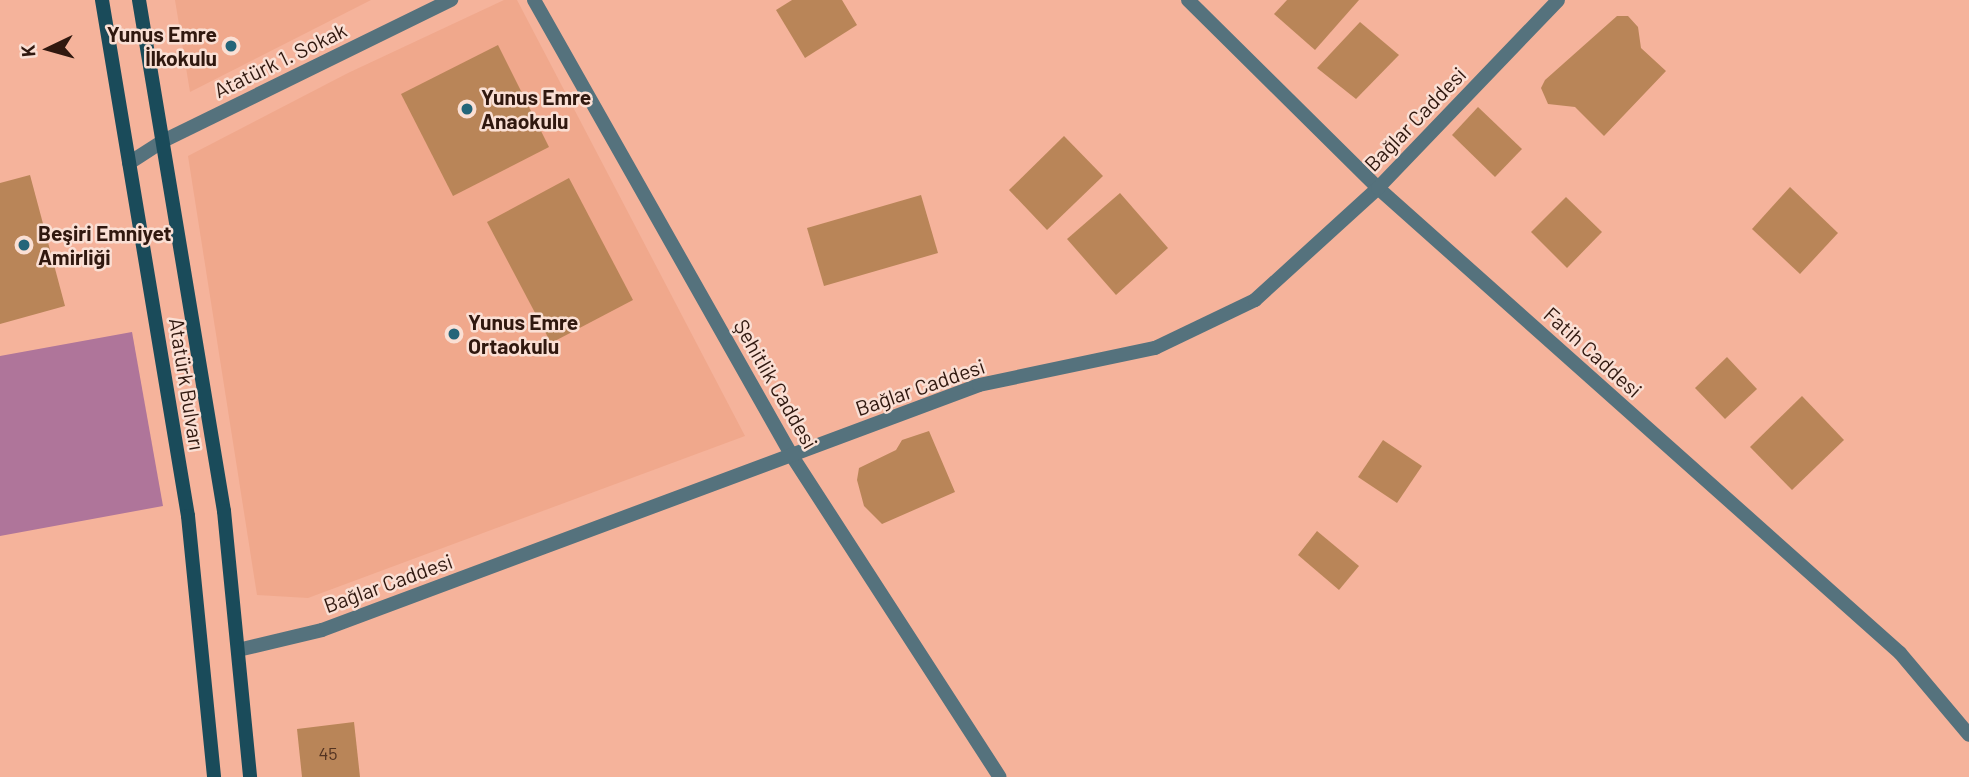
<!DOCTYPE html>
<meta charset="utf-8">
<style>
body{margin:0}
#map{position:relative;width:1969px;height:777px;overflow:hidden;background:#f5b39b;font-family:Barlow,sans-serif}
div>[style]{position:absolute}
[style*='--x']{left:calc(var(--x)*1px);top:calc(var(--y)*1px);width:calc(var(--w)*1px);rotate:calc(var(--a)*1deg)}
.built>*{inset:0;background:#f0a88c}
.forest>*{inset:0;background:#af759a}
.building>*{inset:0;background:#b98558}
.minor>*{height:14px;margin:-7px;padding:0 7px;transform-origin:7px;border-radius:7px;background:#55727d}
.tertiary>*{height:14px;margin:-7px;padding:0 7px;transform-origin:7px;border-radius:7px;background:#55727d}
.secondary>*{height:14px;margin:-7px;padding:0 7px;transform-origin:7px;border-radius:7px;background:#1a4b5a}
.dots>*{width:19px;height:19px;translate:-50% -50%;box-sizing:border-box;border:4px solid #fadfd4;border-radius:50%}
span{translate:-50% -50%;white-space:nowrap;text-align:center;line-height:1.15;-webkit-text-stroke:5px #fadfd4;paint-order:stroke}
.number-label{font-size:18px;color:#523321}
.number-label span{-webkit-text-stroke-width:0}
.poi-label{font-size:21px;color:#30180f;font-weight:700}
.right{translate:-100% -50%;text-align:right}
.left{translate:0 -50%;text-align:left}
.street-label{font-size:21px;color:#30180f}
.north{position:absolute;left:14px;top:14px;width:70px;height:70px;-webkit-text-stroke:5px #fadfd4;paint-order:stroke;rotate:265deg;font-size:19px;font-weight:700;line-height:28px;text-align:center;color:#30180f}
.north::after{content:'';display:block;margin:auto;width:24px;height:32px;background:#30180f;clip-path:polygon(50% 0,100% 100%,50% 72%,0 100%)}
</style>
<div id="map">
<div class="built">
<div style="clip-path:polygon(175px 0,371px 0,190px 92px)"></div>
<div style="clip-path:polygon(504px 0,517px 0,745px 436px,308px 598px,257px 595px,188px 156px,348px 73px)"></div>
</div>
<div class="forest">
<div style="clip-path:polygon(132px 332px,163px 506px,0 536px,0 356px)"></div>
</div>
<div class="building">
<div style="clip-path:polygon(792px 0,842px 0,857px 25px,805px 58px,776px 10px)"></div>
<div style="clip-path:polygon(1287px 0,1359px 0,1315px 50px,1274px 14px)"></div>
<div style="clip-path:polygon(1617px 16px,1628px 16px,1638px 27px,1641px 48px,1666px 71px,1604px 136px,1575px 107px,1548px 104px,1541px 88px,1545px 80px)"></div>
<div style="clip-path:polygon(1360px 22px,1399px 55px,1356px 99px,1317px 68px)"></div>
<div style="clip-path:polygon(498px 45px,549px 147px,453px 196px,401px 94px)"></div>
<div style="clip-path:polygon(1478px 107px,1522px 149px,1495px 177px,1452px 135px)"></div>
<div style="clip-path:polygon(1064px 136px,1103px 176px,1047px 230px,1009px 190px)"></div>
<div style="clip-path:polygon(30px 175px,65px 306px,0 324px,0 183px)"></div>
<div style="clip-path:polygon(569px 178px,633px 300px,551px 343px,487px 222px)"></div>
<div style="clip-path:polygon(1790px 187px,1838px 233px,1800px 274px,1752px 229px)"></div>
<div style="clip-path:polygon(1120px 193px,1168px 248px,1116px 295px,1067px 239px)"></div>
<div style="clip-path:polygon(921px 195px,938px 253px,824px 286px,807px 228px)"></div>
<div style="clip-path:polygon(1566px 197px,1602px 232px,1567px 268px,1531px 232px)"></div>
<div style="clip-path:polygon(1727px 357px,1757px 389px,1725px 419px,1695px 388px)"></div>
<div style="clip-path:polygon(1802px 396px,1844px 440px,1792px 490px,1750px 447px)"></div>
<div style="clip-path:polygon(929px 431px,955px 492px,882px 524px,864px 506px,857px 480px,859px 468px,896px 450px,902px 440px)"></div>
<div style="clip-path:polygon(1383px 440px,1422px 466px,1397px 503px,1358px 477px)"></div>
<div style="clip-path:polygon(1317px 531px,1359px 566px,1339px 590px,1298px 555px)"></div>
<div style="clip-path:polygon(354px 722px,360px 777px,302px 777px,297px 729px)"></div>
</div>
<div class="minor">
<div style="--x:129;--y:163;--w:40;--a:-32.9"></div>
<div style="--x:163;--y:141;--w:321;--a:-26.1"></div>
</div>
<div class="tertiary">
<div style="--x:534;--y:0;--w:524;--a:60.5"></div>
<div style="--x:792;--y:456;--w:382;--a:57.1"></div>
<div style="--x:1188;--y:0;--w:267;--a:44.7"></div>
<div style="--x:1378;--y:188;--w:699;--a:41.69"></div>
<div style="--x:1900;--y:653;--w:107;--a:49.9"></div>
<div style="--x:238;--y:650;--w:86;--a:-13.4"></div>
<div style="--x:322;--y:630;--w:701;--a:-20.45"></div>
<div style="--x:979;--y:385;--w:180;--a:-11.9"></div>
<div style="--x:1155;--y:348;--w:111;--a:-25.6"></div>
<div style="--x:1255;--y:300;--w:166;--a:-42.3"></div>
<div style="--x:1378;--y:188;--w:260;--a:-46.2"></div>
</div>
<div class="secondary">
<div style="--x:102;--y:0;--w:523;--a:80.54"></div>
<div style="--x:188;--y:516;--w:262;--a:84.3"></div>
<div style="--x:139;--y:0;--w:518;--a:80.56"></div>
<div style="--x:224;--y:511;--w:267;--a:84.4"></div>
</div>
<div class="dots">
<div style="left:231px;top:46px;background:#246579"></div>
<div style="left:467px;top:109px;background:#246579"></div>
<div style="left:24px;top:245px;background:#246579"></div>
<div style="left:454px;top:334px;background:#246579"></div>
</div>
<div class="number-label">
<span style="left:328px;top:753px">45</span>
</div>
<div class="poi-label">
<span class="right" style="left:217px;top:46px">Yunus Emre<br>İlkokulu</span>
<span class="left" style="left:481px;top:109px">Yunus Emre<br>Anaokulu</span>
<span class="left" style="left:38px;top:245px">Beşiri Emniyet<br>Amirliği</span>
<span class="left" style="left:468px;top:334px">Yunus Emre<br>Ortaokulu</span>
</div>
<div class="street-label">
<span style="left:280px;top:60px;rotate:-26deg">Atatürk 1. Sokak</span>
<span style="left:1415px;top:119px;rotate:-46deg">Bağlar Caddesi</span>
<span style="left:1593px;top:352px;rotate:42deg">Fatih Caddesi</span>
<span style="left:187px;top:384px;rotate:81deg">Atatürk Bulvarı</span>
<span style="left:776px;top:384px;rotate:60deg">Şehitlik Caddesi</span>
<span style="left:920px;top:387px;rotate:-19deg">Bağlar Caddesi</span>
<span style="left:388px;top:583px;rotate:-20deg">Bağlar Caddesi</span>
</div>
<div class="north">K</div>
</div>
